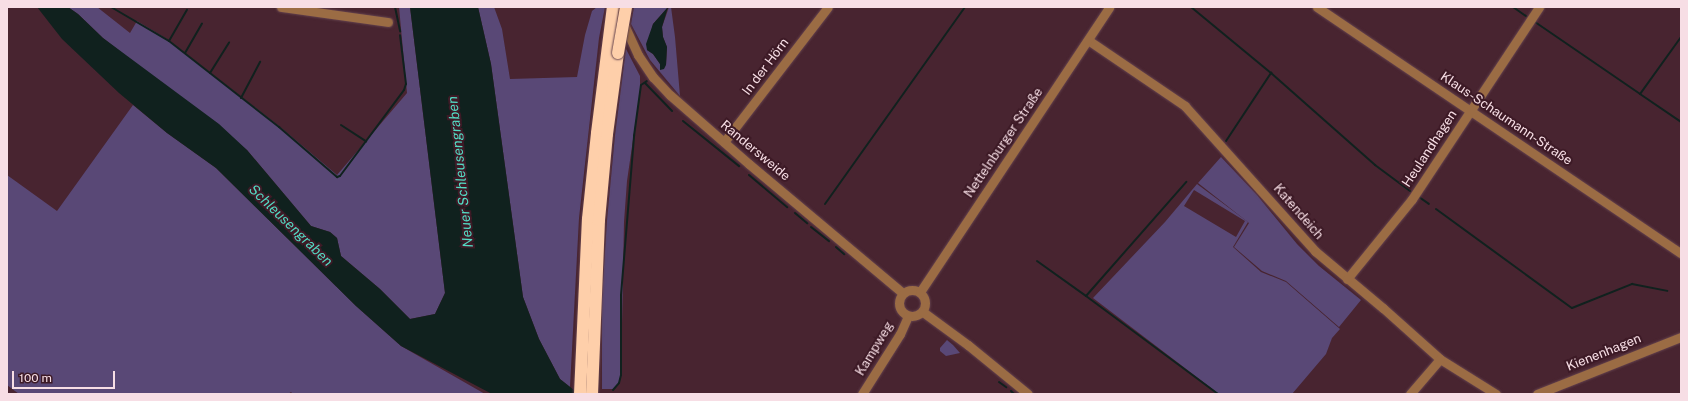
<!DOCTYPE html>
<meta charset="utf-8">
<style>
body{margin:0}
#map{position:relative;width:1688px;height:401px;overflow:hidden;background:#482430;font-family:"Public Sans",sans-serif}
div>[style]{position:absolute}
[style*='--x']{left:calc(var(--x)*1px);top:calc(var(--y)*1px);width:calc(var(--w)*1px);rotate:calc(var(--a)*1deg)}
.green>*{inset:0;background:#594876}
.water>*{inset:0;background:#10211e}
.stream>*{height:2px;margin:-1px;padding:0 1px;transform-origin:1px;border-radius:1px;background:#10211e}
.roads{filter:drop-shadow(0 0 1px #64424d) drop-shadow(0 0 1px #64424d)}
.minor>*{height:9px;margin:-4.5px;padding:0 4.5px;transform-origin:4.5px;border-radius:4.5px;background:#9b6c44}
.minor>.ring{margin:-4.5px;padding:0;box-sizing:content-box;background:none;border:9px solid #9b6c44;border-radius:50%}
.highway>*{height:12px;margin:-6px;padding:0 6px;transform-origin:6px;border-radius:6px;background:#fecfaa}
.bridges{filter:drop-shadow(0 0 1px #64424d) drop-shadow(0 0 1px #64424d)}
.highway-bridge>*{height:12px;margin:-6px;padding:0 6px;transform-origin:6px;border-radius:6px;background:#fecfaa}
span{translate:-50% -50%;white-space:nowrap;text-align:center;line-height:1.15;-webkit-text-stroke:4px #3d1a26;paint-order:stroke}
.street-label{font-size:13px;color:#f7dee5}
.water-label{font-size:14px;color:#53dac3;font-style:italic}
.frame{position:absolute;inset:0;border:8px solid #f7dee5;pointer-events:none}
.scale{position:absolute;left:12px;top:371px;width:103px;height:18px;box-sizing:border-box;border:2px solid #f7dee5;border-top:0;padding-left:5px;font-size:12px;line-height:14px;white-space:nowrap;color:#f7dee5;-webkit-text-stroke:3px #3d1a26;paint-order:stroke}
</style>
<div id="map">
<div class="green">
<div style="clip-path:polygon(68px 7px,97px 7px,130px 33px,137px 21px,167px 39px,279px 126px,337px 175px,407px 93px,399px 7px,410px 7px,445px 293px,435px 314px,410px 319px,380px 289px,341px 256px,337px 238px,330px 232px,311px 226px,247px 150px,103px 38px,78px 14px)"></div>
<div style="clip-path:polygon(478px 7px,494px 7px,502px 29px,510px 79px,577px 77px,585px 35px,592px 11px,597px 7px,605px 7px,599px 38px,579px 218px,570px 387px,560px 379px,539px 339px,523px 297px,491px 64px)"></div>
<div style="clip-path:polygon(634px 7px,668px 7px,653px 24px,647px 50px,653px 54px,660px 64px,666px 65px,667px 47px,663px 37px,662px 27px,669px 7px,671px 7px,675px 37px,680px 96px,650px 60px,631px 24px)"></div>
<div style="clip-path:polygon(626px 49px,640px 76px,640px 91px,627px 181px,624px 222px,621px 375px,619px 383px,614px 389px,602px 389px,602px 298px,607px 220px,615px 135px)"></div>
<div style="clip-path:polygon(133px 105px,167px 133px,216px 168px,356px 306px,401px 346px,485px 394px,293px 394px,291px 392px,288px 394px,19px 394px,7px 385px,7px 175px,57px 211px)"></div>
<div style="clip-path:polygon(1221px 157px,1257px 195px,1297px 244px,1319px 266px,1361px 300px,1339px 327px,1286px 281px,1262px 271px,1234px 247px,1249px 223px,1198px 183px)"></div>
<div style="clip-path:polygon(evenodd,1197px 184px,1248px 222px,1233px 247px,1261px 272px,1286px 282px,1340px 329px,1332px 338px,1326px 354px,1292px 394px,1219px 394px,1093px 298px,1165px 222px,1197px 184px,1194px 190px,1245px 221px,1236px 237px,1184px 206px,1194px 190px)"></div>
<div style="clip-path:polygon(947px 340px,953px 345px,960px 353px,946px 356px,940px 351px,940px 348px)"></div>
</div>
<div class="water">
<div style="clip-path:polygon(37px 7px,68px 7px,78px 14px,103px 38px,219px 124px,247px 150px,311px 226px,330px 232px,337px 238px,341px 256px,380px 289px,410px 319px,435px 314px,445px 293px,410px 7px,478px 7px,491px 64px,523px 297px,539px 339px,560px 379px,579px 394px,492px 394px,401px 346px,356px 306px,216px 168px,167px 133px,119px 93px,62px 39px)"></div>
<div style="clip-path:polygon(668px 7px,662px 27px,663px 37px,667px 47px,666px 65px,664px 69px,660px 70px,660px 64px,653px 54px,647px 50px,646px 44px,653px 24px)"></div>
</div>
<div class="stream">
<div style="--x:111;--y:7;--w:67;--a:30.4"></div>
<div style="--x:169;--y:41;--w:140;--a:38"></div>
<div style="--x:279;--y:127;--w:77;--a:40.8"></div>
<div style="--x:337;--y:177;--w:3;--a:-18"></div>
<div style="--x:340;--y:176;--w:107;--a:-53.3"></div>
<div style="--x:404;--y:90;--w:6;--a:-72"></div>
<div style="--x:406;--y:84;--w:49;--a:-97"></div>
<div style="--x:395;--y:7;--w:25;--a:78"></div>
<div style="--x:1191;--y:7;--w:104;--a:39.5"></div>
<div style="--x:1271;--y:73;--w:139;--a:41.5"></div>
<div style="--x:1375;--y:165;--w:44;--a:36.6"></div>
<div style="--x:1513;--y:7;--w:16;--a:35"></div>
<div style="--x:1535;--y:22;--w:127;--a:34.4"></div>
<div style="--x:1681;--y:37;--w:70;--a:125.7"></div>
<div style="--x:1640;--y:94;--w:50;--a:34.3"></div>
<div style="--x:169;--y:41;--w:36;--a:-60"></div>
<div style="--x:185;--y:53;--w:34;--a:-60"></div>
<div style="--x:210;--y:73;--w:36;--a:-58"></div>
<div style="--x:645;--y:83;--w:39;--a:46"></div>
<div style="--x:241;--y:98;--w:41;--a:-62.2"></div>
<div style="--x:683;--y:121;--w:72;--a:38.8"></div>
<div style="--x:341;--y:125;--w:30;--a:33"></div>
<div style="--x:1226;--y:141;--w:82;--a:-56.5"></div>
<div style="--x:749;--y:175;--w:50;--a:40.1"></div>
<div style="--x:1419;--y:197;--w:12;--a:35"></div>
<div style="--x:825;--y:204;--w:242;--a:-54.6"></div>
<div style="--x:1436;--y:209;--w:168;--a:36.1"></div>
<div style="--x:1572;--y:308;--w:65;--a:-21.8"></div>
<div style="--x:1632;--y:284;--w:36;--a:11"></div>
<div style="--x:795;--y:213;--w:16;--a:40"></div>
<div style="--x:811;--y:227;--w:23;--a:38"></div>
<div style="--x:836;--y:247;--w:11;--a:41"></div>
<div style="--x:1037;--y:261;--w:60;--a:35.5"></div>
<div style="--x:1086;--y:296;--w:152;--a:-48.7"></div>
<div style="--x:1086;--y:296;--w:164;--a:36.6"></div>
<div style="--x:999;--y:382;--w:9;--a:36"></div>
<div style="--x:613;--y:390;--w:9;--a:-49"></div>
<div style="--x:619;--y:383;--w:8;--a:-76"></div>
<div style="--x:621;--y:375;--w:80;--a:-90"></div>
<div style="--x:621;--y:295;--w:160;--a:-85.3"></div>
<div style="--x:634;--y:136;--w:51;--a:-82.2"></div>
<div style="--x:641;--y:85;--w:7;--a:-34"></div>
<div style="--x:1011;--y:391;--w:4;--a:45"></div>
</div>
<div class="roads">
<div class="minor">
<div style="--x:281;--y:7;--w:108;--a:8"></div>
<div style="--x:616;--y:7;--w:53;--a:65.4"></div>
<div style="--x:638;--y:55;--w:27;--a:56"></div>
<div style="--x:653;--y:77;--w:25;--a:47"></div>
<div style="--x:670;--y:95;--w:105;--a:41.1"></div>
<div style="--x:749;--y:164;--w:201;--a:40"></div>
<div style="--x:1317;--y:7;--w:439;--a:34.1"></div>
<div style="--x:1088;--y:40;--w:117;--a:34.2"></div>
<div style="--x:1185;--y:106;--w:195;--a:48.1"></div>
<div style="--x:1315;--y:251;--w:89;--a:40"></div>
<div style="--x:1383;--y:308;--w:76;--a:41.8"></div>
<div style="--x:1440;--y:359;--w:66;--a:32"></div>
<div style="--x:724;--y:142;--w:170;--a:-52.4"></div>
<div style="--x:1347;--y:279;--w:103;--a:-50.9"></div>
<div style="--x:1412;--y:199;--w:230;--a:-56.5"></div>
<div class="ring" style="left:899px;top:290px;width:17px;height:17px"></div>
<div style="--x:920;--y:292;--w:342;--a:-56.4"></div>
<div style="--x:923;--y:312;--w:56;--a:36.3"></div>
<div style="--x:968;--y:345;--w:77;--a:39.2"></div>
<div style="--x:862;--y:394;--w:71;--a:-57.7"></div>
<div style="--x:900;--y:334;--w:20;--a:-66"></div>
<div style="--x:1410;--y:394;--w:46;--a:-49.4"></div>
<div style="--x:1537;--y:394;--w:155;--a:-21.6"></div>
</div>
<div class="highway">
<div style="--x:580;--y:394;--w:175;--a:-87.4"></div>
<div style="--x:588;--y:219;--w:86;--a:-84"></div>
<div style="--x:597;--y:133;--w:127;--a:-82.8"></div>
<div style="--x:592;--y:394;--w:174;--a:-87.7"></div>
<div style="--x:599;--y:220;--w:86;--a:-84.7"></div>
<div style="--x:607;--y:134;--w:82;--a:-82.3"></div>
</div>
</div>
<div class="bridges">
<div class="highway-bridge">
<div style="--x:618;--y:53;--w:47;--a:-80.1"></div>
</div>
</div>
<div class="street-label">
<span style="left:766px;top:67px;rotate:-53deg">In der Hörn</span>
<span style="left:1506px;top:119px;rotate:34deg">Klaus-Schaumann-Straße</span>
<span style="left:1004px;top:143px;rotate:-56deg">Nettelnburger Straße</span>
<span style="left:1430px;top:149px;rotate:-57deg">Heulandhagen</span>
<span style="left:755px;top:151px;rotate:40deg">Randersweide</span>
<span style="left:1298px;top:212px;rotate:49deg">Katendeich</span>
<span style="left:875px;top:349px;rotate:-59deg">Kampweg</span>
<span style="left:1604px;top:353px;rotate:-22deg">Kienenhagen</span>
</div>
<div class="water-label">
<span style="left:460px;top:172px;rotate:-96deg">Neuer Schleusengraben</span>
<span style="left:291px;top:225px;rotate:44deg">Schleusengraben</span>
</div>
<div class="frame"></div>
<div class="scale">100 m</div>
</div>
